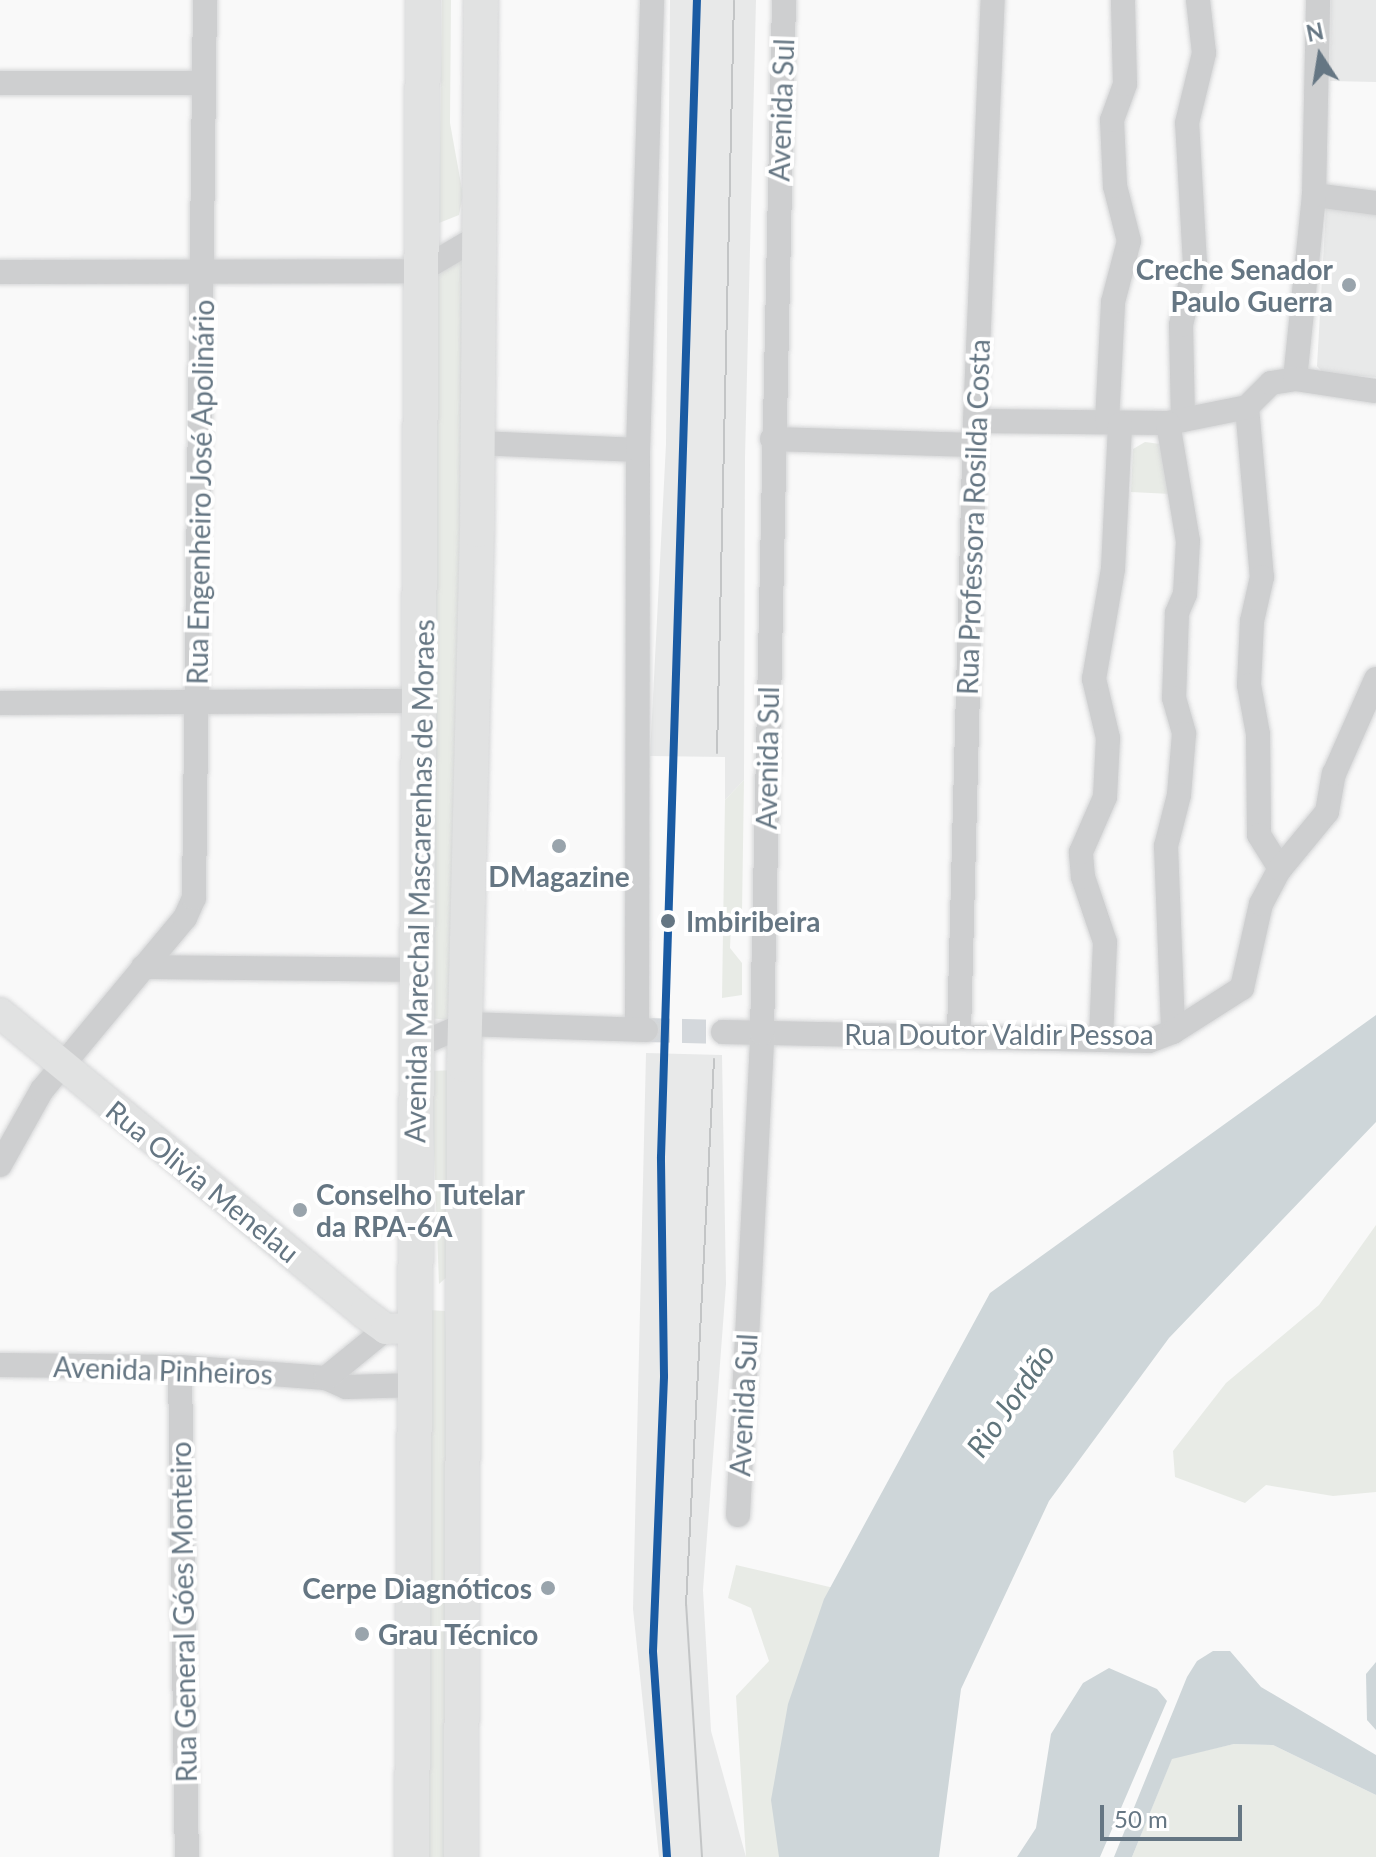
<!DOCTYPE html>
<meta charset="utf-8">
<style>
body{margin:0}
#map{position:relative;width:1376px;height:1857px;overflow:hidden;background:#f9f9f9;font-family:Lato,sans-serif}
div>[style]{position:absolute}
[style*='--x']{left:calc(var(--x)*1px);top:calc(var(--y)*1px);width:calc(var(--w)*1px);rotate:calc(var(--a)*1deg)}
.built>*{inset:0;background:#e8e9e9}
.green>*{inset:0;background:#e8ebe6}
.water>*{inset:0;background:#ced6d9}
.minor-tunnel>*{height:24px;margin-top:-12px;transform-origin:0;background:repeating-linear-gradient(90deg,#d4d8dc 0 24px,transparent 0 36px)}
.roads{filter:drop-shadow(0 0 2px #d5d6d7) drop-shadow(0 0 2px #d5d6d7)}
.minor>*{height:24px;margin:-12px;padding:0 12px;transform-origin:12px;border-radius:12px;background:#cecfd0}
.major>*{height:30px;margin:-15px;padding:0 15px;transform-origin:15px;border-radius:15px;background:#e1e2e2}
.highway>*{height:34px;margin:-17px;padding:0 17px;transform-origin:17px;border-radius:17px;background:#e1e2e2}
.tram>*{height:2px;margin:-1px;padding:0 1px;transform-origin:1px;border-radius:1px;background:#c3c5c6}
.metro-1>*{height:8px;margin:-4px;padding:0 4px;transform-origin:4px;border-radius:4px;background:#1a5ba3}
.dots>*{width:22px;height:22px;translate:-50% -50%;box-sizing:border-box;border:4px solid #fff;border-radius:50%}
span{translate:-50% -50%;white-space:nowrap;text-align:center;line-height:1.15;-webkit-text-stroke:8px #fff;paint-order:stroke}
.street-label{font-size:28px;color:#657683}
.poi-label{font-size:28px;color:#657683;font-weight:700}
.right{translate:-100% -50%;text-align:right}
.left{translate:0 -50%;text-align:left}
.stop-label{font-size:28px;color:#657683;font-weight:700}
.water-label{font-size:30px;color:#60757c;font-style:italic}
.north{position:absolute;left:1280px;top:16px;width:80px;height:80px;-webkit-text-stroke:6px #fff;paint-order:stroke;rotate:348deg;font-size:22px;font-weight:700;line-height:32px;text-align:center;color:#657683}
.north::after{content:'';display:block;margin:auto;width:28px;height:36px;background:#657683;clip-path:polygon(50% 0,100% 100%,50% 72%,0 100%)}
.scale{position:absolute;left:1100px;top:1805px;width:142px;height:36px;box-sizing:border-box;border:4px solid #657683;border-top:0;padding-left:10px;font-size:24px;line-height:28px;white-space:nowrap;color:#657683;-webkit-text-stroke:6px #fff;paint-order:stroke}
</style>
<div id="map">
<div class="built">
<div style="clip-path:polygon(670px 0,756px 0,745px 458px,744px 780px,725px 800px,725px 757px,650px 756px,666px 444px)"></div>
<div style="clip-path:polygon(1331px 0,1376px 0,1376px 82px,1330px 81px)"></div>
<div style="clip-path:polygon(1335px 206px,1376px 208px,1376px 377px,1324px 374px,1317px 366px,1326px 209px)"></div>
<div style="clip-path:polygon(646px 1053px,722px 1055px,726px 1284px,703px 1590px,711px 1731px,746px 1857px,659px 1857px,633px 1609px)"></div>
</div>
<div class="green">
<div style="clip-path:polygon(442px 0,451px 0,450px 123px,463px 195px,459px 215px,439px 223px)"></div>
<div style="clip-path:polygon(467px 252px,460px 1021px,428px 1018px,430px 271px)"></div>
<div style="clip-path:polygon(1145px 442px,1160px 444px,1171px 494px,1131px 492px,1133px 449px)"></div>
<div style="clip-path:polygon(744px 780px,742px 912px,731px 925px,730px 948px,742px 963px,742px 995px,722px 998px,725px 800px)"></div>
<div style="clip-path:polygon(456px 1070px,457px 1268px,439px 1284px,431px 1071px)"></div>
<div style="clip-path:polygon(1376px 1225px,1376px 1492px,1333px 1496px,1266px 1485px,1245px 1503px,1175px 1477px,1173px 1451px,1226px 1383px,1319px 1305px)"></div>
<div style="clip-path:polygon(428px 1310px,445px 1311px,446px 1336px,447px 1857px,422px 1857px)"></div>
<div style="clip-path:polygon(736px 1565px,855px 1593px,797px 1857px,746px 1857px,736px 1696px,769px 1661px,751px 1608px,728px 1598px)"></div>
<div style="clip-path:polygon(1234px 1744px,1273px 1745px,1376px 1795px,1376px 1857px,1132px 1857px,1172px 1758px)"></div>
</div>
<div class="water">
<div style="clip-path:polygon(1376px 1015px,1376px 1122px,1169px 1338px,1049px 1501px,961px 1689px,939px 1857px,779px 1857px,771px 1800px,788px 1704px,824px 1599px,990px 1293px)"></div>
<div style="clip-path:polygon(1213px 1651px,1230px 1651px,1261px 1687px,1376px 1755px,1376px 1795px,1273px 1745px,1234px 1744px,1172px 1759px,1132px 1857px,1114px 1857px,1187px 1677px,1197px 1661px)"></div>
<div style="clip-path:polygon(1376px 1662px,1376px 1730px,1367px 1720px,1366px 1674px)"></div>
<div style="clip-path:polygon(1109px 1668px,1157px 1689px,1167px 1701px,1100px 1857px,1017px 1857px,1036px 1828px,1051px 1734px,1083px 1683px)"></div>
</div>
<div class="minor-tunnel">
<div style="--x:646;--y:1030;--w:77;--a:1.5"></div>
</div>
<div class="roads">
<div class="minor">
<div style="--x:0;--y:83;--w:204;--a:0"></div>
<div style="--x:1314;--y:195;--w:63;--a:7.4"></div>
<div style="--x:0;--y:272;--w:420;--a:-0.1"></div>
<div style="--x:420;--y:271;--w:67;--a:-30.4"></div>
<div style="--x:1295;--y:379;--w:185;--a:-84.1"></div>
<div style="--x:1314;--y:195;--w:195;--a:-88.8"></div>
<div style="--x:1247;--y:407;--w:171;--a:85"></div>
<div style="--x:1262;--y:577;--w:45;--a:102.8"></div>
<div style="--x:1252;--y:621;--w:64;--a:92.7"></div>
<div style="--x:1249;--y:685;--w:50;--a:79.6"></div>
<div style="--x:1258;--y:734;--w:101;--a:89.4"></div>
<div style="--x:1259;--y:835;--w:40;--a:58"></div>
<div style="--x:1183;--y:420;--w:95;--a:-91.2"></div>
<div style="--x:1181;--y:325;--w:63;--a:-77.1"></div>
<div style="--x:1195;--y:264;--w:141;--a:-93.2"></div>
<div style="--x:1187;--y:123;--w:72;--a:-76.3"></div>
<div style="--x:1204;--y:53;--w:53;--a:-96.5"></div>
<div style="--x:975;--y:421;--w:193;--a:0.6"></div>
<div style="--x:1168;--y:423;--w:81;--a:-11.4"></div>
<div style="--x:1247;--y:407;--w:34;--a:-45"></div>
<div style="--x:1271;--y:383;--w:24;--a:-9"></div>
<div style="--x:1295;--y:379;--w:80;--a:8.6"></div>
<div style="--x:1107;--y:422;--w:120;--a:-87.1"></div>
<div style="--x:1113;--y:302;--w:63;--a:-75.3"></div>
<div style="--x:1129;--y:241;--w:57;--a:-104.3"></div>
<div style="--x:1115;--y:186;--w:66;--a:-92.6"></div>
<div style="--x:1112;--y:120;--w:38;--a:-70"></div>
<div style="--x:1125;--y:84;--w:84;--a:-91.4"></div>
<div style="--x:1168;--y:423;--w:120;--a:80.4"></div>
<div style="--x:1188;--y:541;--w:53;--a:93.2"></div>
<div style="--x:1185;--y:594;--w:21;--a:113"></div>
<div style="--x:1177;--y:613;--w:85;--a:92"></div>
<div style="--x:1174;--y:698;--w:37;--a:74"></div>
<div style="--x:1184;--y:734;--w:61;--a:94.7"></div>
<div style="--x:1179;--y:795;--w:53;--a:104.3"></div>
<div style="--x:1166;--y:846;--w:186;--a:87.8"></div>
<div style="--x:772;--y:439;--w:202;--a:1.7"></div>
<div style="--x:478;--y:443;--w:160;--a:2.5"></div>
<div style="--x:0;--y:703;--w:423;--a:-0.3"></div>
<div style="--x:143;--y:967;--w:273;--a:0.6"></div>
<div style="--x:637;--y:1029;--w:579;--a:-89.9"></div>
<div style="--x:638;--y:450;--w:450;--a:-88.2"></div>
<div style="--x:723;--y:1032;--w:426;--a:1.2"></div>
<div style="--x:1149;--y:1041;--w:26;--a:-21"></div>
<div style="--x:1173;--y:1032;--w:82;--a:-32.5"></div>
<div style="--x:1242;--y:988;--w:86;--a:-77.3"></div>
<div style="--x:1261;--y:904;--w:40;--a:-62"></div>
<div style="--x:1280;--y:869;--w:74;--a:-50.5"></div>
<div style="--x:1327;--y:812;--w:39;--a:-80"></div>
<div style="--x:1334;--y:774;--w:104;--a:-66.1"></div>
<div style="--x:959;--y:1034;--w:613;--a:-88.5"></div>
<div style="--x:975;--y:421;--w:421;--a:-87.6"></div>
<div style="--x:1101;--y:1038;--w:96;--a:-87.6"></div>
<div style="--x:1105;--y:942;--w:69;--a:-108.7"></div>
<div style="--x:1083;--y:877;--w:25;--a:-95"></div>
<div style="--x:1081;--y:852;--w:60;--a:-66.4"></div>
<div style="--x:1105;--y:797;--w:59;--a:-87.1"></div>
<div style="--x:1108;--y:738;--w:61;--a:-103.3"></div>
<div style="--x:1094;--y:679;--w:112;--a:-80.2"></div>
<div style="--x:1113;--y:569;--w:145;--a:-87.2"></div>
<div style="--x:416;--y:1046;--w:55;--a:-23.7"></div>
<div style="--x:466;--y:1024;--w:180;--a:1.9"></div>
<div style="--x:0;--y:1165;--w:86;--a:-60.8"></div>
<div style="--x:42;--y:1090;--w:224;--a:-50.3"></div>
<div style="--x:185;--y:918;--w:22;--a:-66"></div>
<div style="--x:194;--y:898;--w:898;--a:-89.3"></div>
<div style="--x:0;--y:1365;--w:180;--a:0.6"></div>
<div style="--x:180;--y:1367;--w:146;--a:4.3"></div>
<div style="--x:326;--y:1378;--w:22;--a:24"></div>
<div style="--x:346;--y:1387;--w:71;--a:-1.6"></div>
<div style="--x:180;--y:1367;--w:490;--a:89.2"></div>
<div style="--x:326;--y:1378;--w:77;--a:-39.2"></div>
<div style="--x:738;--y:1515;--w:483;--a:-87.1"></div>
<div style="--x:762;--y:1033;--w:1033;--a:-88.78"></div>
</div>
<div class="major">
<div style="--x:0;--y:1013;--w:472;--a:39.5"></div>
<div style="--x:364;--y:1313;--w:27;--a:36"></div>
<div style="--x:386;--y:1329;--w:29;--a:-2"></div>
</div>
<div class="highway">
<div style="--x:412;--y:1857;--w:1857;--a:-89.66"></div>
<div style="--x:461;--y:1857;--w:792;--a:-89.78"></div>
<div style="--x:464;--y:1065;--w:535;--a:-88.61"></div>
<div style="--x:477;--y:530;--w:530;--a:-89.57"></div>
</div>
</div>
<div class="tram">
<div style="--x:717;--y:753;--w:753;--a:-88.71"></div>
<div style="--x:702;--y:1857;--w:253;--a:-93.6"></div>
<div style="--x:686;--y:1605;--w:547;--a:-87.06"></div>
</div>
<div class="metro-1">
<div style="--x:667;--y:1857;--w:206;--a:-93.9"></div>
<div style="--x:653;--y:1651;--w:275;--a:-87.7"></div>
<div style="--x:664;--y:1376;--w:219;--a:-90.8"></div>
<div style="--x:661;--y:1157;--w:1158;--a:-88.22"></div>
</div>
<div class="dots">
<div style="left:1349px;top:285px;background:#99a4ac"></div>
<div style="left:559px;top:846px;background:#99a4ac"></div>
<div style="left:668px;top:921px;background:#657683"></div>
<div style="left:300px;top:1210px;background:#99a4ac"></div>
<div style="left:548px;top:1588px;background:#99a4ac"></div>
<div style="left:362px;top:1634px;background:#99a4ac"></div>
</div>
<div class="street-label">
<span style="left:781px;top:110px;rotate:-88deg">Avenida Sul</span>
<span style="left:200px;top:492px;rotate:-89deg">Rua Engenheiro José Apolinário</span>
<span style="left:973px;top:517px;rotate:-88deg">Rua Professora Rosilda Costa</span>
<span style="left:767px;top:758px;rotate:-89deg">Avenida Sul</span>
<span style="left:419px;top:881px;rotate:-89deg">Avenida Marechal Mascarenhas de Moraes</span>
<span style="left:999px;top:1034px">Rua Doutor Valdir Pessoa</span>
<span style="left:203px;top:1181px;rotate:39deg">Rua Olivia Menelau</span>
<span style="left:163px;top:1370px;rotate:2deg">Avenida Pinheiros</span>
<span style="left:743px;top:1405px;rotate:-87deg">Avenida Sul</span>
<span style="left:183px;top:1612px;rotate:-91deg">Rua General Góes Monteiro</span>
</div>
<div class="poi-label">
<span class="right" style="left:1333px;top:285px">Creche Senador<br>Paulo Guerra</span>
<span style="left:559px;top:876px">DMagazine</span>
<span class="left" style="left:316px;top:1210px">Conselho Tutelar<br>da RPA-6A</span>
<span class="right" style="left:532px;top:1588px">Cerpe Diagnóticos</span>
<span class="left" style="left:378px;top:1634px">Grau Técnico</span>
</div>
<div class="stop-label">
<span class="left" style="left:686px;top:921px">Imbiribeira</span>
</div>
<div class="water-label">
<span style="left:1010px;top:1400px;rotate:-55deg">Rio Jordão</span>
</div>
<div class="north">N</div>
<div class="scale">50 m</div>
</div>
